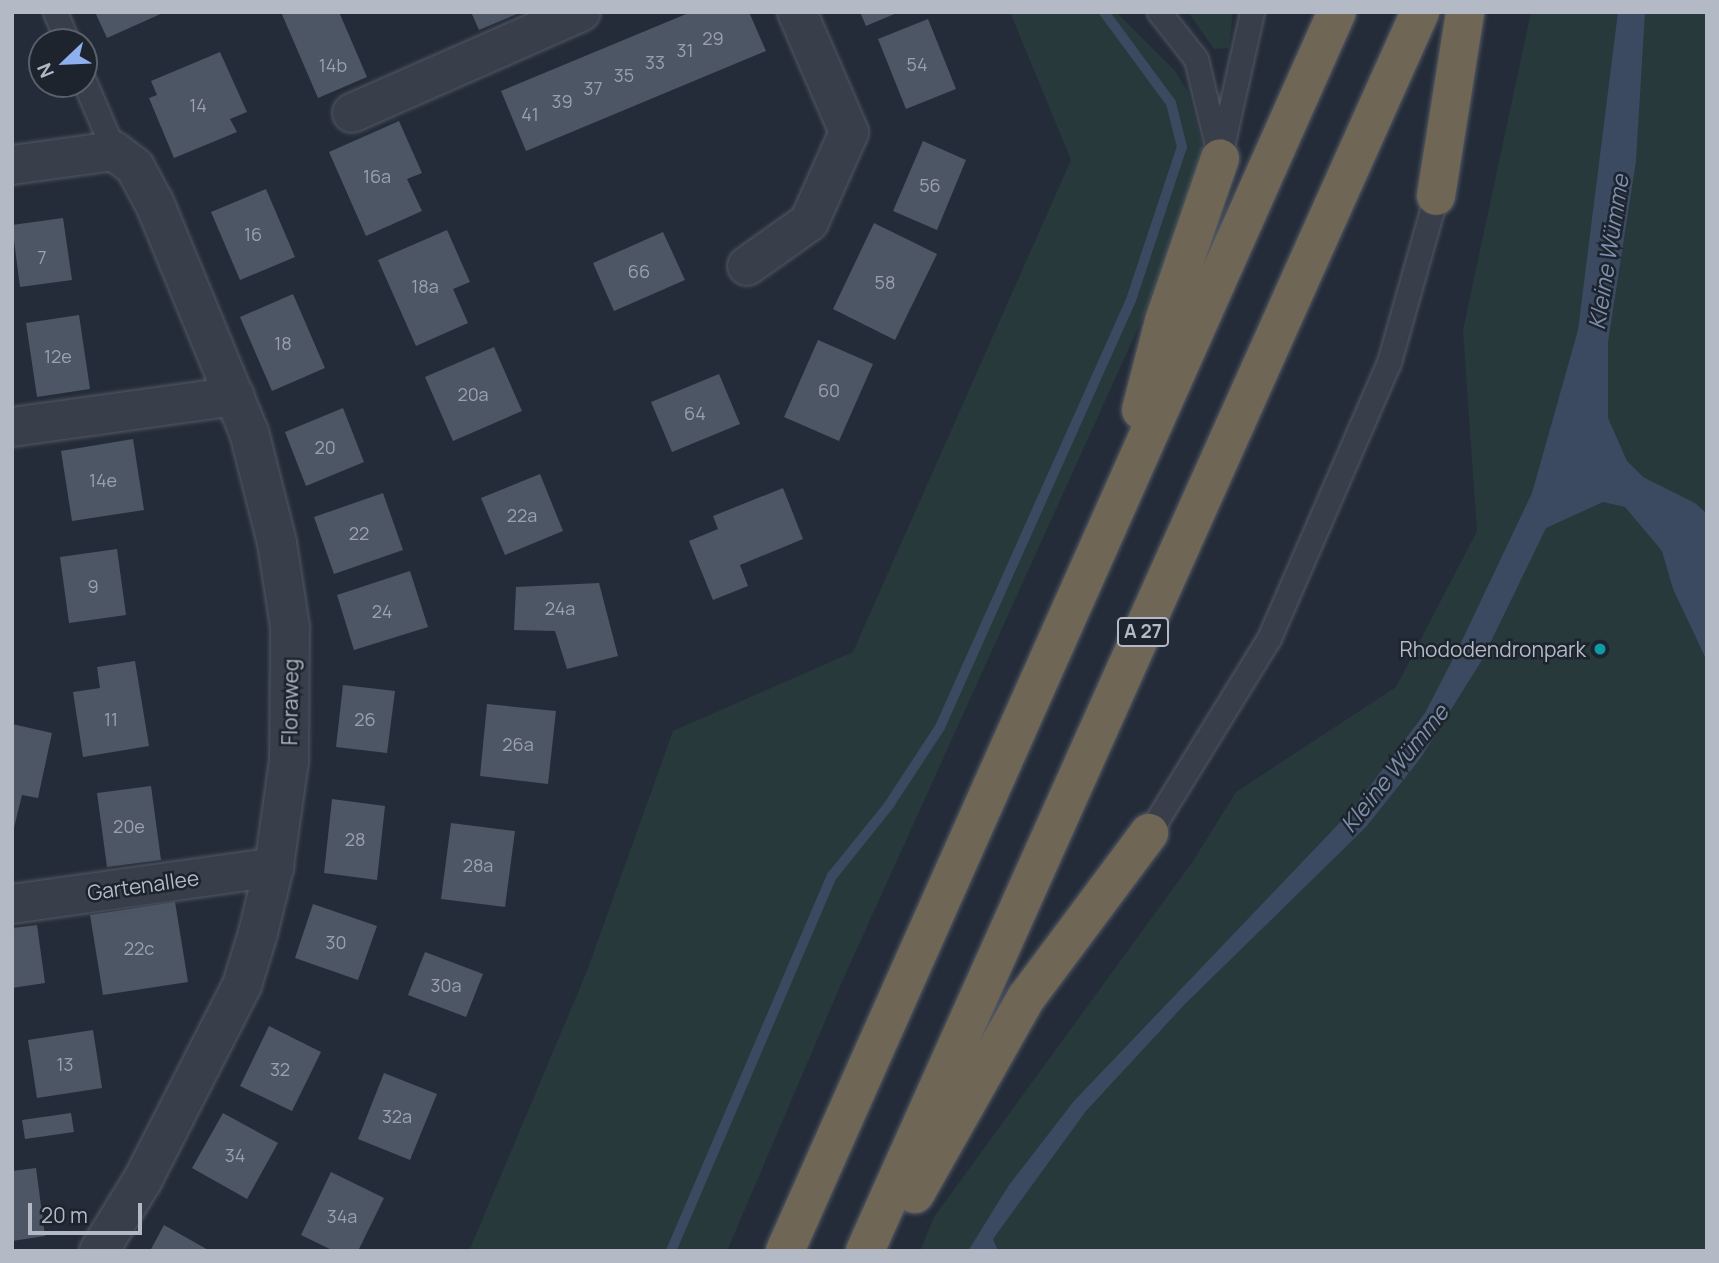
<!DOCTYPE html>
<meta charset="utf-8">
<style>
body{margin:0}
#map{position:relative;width:1719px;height:1263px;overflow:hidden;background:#242c39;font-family:Manrope,sans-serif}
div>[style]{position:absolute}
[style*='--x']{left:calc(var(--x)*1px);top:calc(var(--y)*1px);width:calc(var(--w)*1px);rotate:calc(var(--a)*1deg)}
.green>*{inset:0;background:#27393b}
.water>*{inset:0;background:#3b4a61}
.stream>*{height:10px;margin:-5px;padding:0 5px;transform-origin:5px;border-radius:5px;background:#3b4a61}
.building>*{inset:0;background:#4d5665}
.roads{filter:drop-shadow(0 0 2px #535964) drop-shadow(0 0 2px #535964)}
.lane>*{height:23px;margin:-11.5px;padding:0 11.5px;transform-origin:11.5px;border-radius:11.5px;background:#383f4a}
.street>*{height:38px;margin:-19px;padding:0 19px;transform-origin:19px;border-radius:19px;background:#383f4a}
.highway>*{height:38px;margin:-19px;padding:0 19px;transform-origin:19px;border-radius:19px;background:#6f6656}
.dots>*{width:19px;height:19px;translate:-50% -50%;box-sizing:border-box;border:4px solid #1d242e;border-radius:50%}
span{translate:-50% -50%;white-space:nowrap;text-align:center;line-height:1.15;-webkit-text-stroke:5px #1d242e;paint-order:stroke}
.number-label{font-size:18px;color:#9aa0ad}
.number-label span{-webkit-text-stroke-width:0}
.shield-label span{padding:2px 5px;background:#1d242e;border:2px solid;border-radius:5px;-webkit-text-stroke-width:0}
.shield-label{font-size:19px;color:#b3b9c5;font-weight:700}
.poi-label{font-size:21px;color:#b3b9c5}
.right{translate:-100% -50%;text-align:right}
.street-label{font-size:21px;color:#b3b9c5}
.water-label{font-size:23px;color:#7d8faa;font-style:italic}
.frame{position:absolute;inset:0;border:14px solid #b3b9c5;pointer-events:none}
.north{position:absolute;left:28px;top:28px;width:70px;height:70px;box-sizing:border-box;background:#1d242e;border:2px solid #59606a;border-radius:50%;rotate:247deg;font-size:19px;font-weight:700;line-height:28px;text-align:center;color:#b3b9c5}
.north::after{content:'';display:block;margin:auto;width:24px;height:32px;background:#8fb0ee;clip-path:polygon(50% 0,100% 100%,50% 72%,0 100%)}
.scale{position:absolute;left:28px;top:1203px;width:114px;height:32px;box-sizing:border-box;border:4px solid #b3b9c5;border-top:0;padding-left:9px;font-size:21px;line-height:24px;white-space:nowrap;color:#b3b9c5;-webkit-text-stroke:5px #1d242e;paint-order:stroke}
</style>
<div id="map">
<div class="green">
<div style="clip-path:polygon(1010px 12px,1116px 12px,1175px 71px,1188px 92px,1204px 153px,1148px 306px,841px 984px,727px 1251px,469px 1251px,587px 971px,673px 731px,853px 652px,1071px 160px)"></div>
<div style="clip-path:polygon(1188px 12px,1233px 12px,1229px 48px,1214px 49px)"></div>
<div style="clip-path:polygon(1531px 12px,1707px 12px,1707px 1251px,920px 1251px,934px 1217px,1193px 861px,1236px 792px,1396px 687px,1477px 531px,1463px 330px)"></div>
</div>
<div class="water">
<div style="clip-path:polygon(1618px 12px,1645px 12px,1636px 161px,1608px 342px,1608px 418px,1627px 461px,1643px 477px,1695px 503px,1707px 514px,1707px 661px,1673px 589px,1662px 551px,1625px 507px,1603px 502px,1546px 528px,1482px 660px,1420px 759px,1366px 827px,1185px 1004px,1086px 1111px,993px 1239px,998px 1251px,968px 1251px,1009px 1185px,1074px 1101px,1352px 810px,1425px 713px,1457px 651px,1532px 493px,1578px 330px)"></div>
</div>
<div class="stream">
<div style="--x:671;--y:1251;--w:408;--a:-66.8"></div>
<div style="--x:832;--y:876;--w:91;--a:-51.2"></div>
<div style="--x:889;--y:805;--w:93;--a:-56.8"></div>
<div style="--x:940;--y:727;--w:468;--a:-65.9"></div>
<div style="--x:1131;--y:300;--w:161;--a:-71.6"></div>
<div style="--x:1182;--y:147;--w:45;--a:-104"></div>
<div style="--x:1171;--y:103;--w:113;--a:-126.4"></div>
</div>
<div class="building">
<div style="clip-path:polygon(95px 12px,165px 12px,107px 38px)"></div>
<div style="clip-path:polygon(281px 12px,339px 12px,367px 77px,318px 98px)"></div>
<div style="clip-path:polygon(471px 12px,522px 12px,479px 30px)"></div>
<div style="clip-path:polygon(691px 12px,749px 12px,766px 51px,526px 151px,501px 91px)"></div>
<div style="clip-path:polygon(860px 12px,899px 12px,866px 26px)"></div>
<div style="clip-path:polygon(928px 19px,956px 89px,906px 109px,878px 39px)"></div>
<div style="clip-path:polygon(220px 52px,247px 112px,230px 119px,237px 132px,174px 158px,149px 98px,157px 95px,151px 81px)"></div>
<div style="clip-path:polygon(399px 121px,422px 173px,407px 179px,422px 211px,366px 236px,329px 152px)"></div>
<div style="clip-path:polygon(923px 141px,966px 160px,937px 230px,893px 211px)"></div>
<div style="clip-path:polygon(266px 189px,295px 257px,240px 280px,211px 212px)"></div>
<div style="clip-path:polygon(63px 218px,72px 280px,20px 287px,12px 225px)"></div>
<div style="clip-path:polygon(874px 223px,937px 254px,895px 340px,833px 309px)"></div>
<div style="clip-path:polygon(447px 230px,470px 282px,453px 289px,468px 323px,416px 346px,378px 260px)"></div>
<div style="clip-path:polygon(663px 232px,685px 280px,614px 311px,593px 263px)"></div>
<div style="clip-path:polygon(293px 294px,325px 368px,272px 391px,240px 317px)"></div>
<div style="clip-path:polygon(79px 315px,90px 389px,37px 397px,26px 323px)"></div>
<div style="clip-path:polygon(818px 340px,873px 364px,839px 441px,784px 417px)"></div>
<div style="clip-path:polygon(494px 347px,522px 411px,453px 441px,425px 377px)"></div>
<div style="clip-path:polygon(719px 374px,740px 424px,672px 452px,651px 402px)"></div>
<div style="clip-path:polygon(343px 408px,364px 462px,306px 486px,285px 432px)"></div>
<div style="clip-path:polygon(133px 439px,144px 510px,72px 521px,61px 451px)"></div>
<div style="clip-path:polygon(540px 474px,563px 531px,505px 555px,481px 498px)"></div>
<div style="clip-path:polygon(783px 488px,803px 539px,740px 565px,748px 586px,713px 600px,689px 541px,718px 529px,713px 516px)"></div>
<div style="clip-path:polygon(383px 493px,403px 550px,334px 574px,314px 517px)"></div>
<div style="clip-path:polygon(117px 549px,126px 615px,69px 623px,60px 557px)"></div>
<div style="clip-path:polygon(410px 571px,428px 627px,354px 650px,337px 595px)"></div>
<div style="clip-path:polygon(599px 583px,618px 656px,567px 669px,555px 631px,514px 630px,516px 587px)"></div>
<div style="clip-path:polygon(135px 661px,149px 746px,83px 757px,73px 692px,100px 688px,97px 667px)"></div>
<div style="clip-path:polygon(343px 685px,395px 691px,387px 753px,336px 747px)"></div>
<div style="clip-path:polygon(487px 704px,556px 711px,548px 784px,480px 776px)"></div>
<div style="clip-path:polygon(12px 724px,52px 733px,38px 798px,22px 795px,13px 832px)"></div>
<div style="clip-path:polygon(151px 786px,161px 860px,107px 867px,97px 793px)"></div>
<div style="clip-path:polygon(332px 799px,385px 806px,377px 880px,324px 873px)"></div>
<div style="clip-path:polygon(451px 823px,515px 831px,505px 907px,441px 899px)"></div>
<div style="clip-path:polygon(175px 902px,188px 982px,103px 995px,90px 915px)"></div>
<div style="clip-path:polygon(313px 904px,377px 926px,358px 980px,295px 958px)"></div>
<div style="clip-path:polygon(37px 925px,45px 983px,12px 988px,12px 928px)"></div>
<div style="clip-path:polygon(425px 952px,483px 974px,466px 1017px,408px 995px)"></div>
<div style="clip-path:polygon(269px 1026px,321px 1052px,292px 1111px,240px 1086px)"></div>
<div style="clip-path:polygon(93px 1030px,102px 1088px,37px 1098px,28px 1040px)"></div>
<div style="clip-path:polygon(384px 1073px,437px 1094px,410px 1160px,358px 1139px)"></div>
<div style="clip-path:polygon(71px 1113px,74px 1132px,25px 1139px,22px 1120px)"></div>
<div style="clip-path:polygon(223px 1113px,278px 1143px,247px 1199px,192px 1168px)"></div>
<div style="clip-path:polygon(36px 1168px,45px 1236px,12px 1241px,12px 1171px)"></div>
<div style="clip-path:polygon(331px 1172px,384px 1198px,358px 1251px,334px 1251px,301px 1235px)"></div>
<div style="clip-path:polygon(164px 1225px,210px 1251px,150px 1251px)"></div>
</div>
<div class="roads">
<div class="lane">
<div style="--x:55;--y:12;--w:33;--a:67"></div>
<div style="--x:1159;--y:12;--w:60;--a:51.8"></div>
<div style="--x:1196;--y:59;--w:102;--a:76.4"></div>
<div style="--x:84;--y:81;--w:76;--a:66.8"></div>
<div style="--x:1221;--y:151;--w:142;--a:-77.4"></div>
<div style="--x:1149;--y:833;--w:229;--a:-58.4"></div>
<div style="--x:1269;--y:638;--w:301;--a:-66.5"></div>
<div style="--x:1389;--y:362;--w:173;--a:-74.2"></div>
</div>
<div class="street">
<div style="--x:352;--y:113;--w:250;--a:-23.8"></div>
<div style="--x:12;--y:165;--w:103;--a:-7.8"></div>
<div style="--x:114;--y:151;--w:26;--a:37"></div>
<div style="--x:135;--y:167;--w:40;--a:62"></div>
<div style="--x:154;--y:202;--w:249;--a:67.6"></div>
<div style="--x:249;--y:432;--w:114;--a:75.8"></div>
<div style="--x:277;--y:543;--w:85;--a:81.2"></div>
<div style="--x:290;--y:627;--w:134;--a:90.4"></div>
<div style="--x:289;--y:761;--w:107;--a:98.1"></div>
<div style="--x:274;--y:867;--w:68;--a:103.6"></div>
<div style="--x:258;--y:933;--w:54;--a:107.1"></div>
<div style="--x:242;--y:985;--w:220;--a:117"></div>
<div style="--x:142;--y:1181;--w:82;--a:121.6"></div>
<div style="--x:747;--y:266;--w:76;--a:-35.4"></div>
<div style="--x:809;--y:222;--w:98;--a:-66"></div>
<div style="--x:849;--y:132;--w:131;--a:-113.4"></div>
<div style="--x:12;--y:427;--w:225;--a:-7.9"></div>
<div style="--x:12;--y:904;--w:265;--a:-8"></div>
</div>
<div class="highway">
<div style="--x:1436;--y:196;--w:186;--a:-81"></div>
<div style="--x:1141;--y:410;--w:92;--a:-75.5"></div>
<div style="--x:1164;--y:321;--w:172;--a:-71"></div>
<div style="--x:915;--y:1194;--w:225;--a:-60.5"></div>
<div style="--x:1026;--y:998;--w:206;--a:-53.3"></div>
<div style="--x:785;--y:1251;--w:1356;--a:-65.99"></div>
<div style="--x:865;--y:1251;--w:1358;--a:-65.87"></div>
</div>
</div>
<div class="dots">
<div style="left:1600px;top:649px;background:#0f9aa8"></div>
</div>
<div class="number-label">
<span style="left:713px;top:38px">29</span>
<span style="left:685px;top:50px">31</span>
<span style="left:655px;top:62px">33</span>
<span style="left:917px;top:64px">54</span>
<span style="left:333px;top:65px">14b</span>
<span style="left:624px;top:75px">35</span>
<span style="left:593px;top:88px">37</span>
<span style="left:562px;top:101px">39</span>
<span style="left:198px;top:105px">14</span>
<span style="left:530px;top:114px">41</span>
<span style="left:377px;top:176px">16a</span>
<span style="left:930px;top:185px">56</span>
<span style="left:253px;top:234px">16</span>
<span style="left:42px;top:257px">7</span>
<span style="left:639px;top:271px">66</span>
<span style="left:885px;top:282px">58</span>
<span style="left:425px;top:286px">18a</span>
<span style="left:283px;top:343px">18</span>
<span style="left:58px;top:356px">12e</span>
<span style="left:829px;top:390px">60</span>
<span style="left:473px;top:394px">20a</span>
<span style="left:695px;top:413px">64</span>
<span style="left:325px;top:447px">20</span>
<span style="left:103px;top:480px">14e</span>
<span style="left:522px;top:515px">22a</span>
<span style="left:359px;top:533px">22</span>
<span style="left:93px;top:586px">9</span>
<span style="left:560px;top:608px">24a</span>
<span style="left:382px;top:611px">24</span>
<span style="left:111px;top:719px">11</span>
<span style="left:365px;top:719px">26</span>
<span style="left:518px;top:744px">26a</span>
<span style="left:129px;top:826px">20e</span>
<span style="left:355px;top:839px">28</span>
<span style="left:478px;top:865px">28a</span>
<span style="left:336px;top:942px">30</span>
<span style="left:139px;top:948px">22c</span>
<span style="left:446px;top:985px">30a</span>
<span style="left:65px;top:1064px">13</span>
<span style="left:280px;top:1069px">32</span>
<span style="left:397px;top:1116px">32a</span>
<span style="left:235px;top:1155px">34</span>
<span style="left:342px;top:1216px">34a</span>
</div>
<div class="shield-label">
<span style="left:1143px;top:632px">A 27</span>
</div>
<div class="poi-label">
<span class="right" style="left:1586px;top:649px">Rhododendronpark</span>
</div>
<div class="street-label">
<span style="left:290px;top:702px;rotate:-89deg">Floraweg</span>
<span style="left:143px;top:885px;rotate:-8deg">Gartenallee</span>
</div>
<div class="water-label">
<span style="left:1608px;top:252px;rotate:-81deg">Kleine Wümme</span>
<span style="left:1394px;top:768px;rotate:-51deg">Kleine Wümme</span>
</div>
<div class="frame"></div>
<div class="north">N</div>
<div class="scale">20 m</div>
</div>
